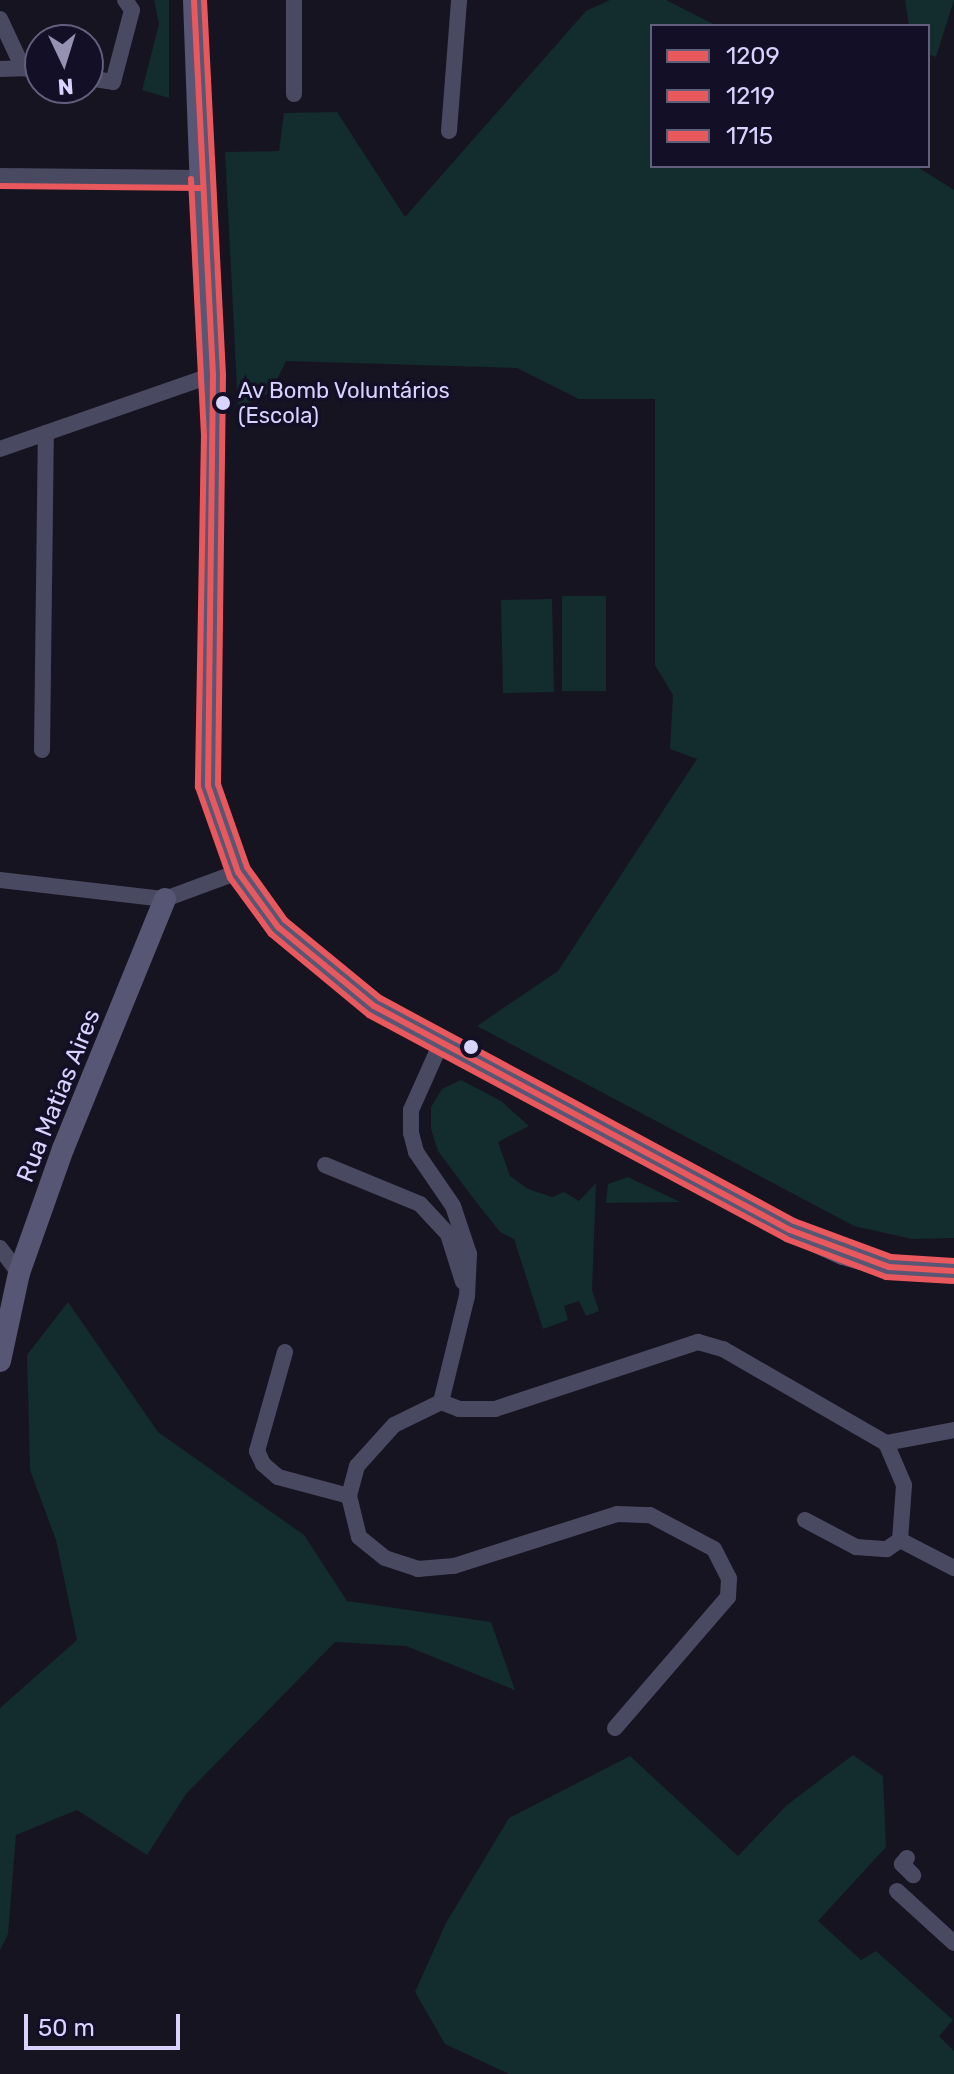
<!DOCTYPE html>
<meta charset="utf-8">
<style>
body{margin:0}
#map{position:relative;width:954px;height:2074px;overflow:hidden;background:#161421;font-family:Rubik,sans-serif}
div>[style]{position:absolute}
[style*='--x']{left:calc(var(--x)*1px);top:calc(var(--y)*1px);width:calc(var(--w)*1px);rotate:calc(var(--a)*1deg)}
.green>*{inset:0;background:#132c2d}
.street>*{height:16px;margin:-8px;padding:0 8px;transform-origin:8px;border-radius:8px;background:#4a4962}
.secondary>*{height:22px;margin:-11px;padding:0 11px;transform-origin:11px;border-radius:11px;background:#575674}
.bus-1>*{height:6px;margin:-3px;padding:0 3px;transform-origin:3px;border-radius:3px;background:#e8585d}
.bus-2>*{height:6px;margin:-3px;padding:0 3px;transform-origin:3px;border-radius:3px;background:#e8585d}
.bus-3>*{height:6px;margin:-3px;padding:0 3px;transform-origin:3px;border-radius:3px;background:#e8585d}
.dots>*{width:22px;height:22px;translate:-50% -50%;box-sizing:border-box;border:4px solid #130f26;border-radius:50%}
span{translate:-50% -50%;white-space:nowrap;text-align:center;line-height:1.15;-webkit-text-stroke:7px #130f26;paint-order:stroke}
.bus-label{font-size:22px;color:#d9d4ff}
.left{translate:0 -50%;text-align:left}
.street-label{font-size:24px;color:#d9d4ff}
.legend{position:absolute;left:650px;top:24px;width:280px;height:144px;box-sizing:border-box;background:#130f26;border:2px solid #625e7d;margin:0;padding:10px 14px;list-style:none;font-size:24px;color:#d9d4ff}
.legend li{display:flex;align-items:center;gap:16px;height:40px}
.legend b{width:40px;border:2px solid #625e7d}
.north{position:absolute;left:24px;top:24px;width:80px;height:80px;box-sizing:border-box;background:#130f26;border:2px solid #625e7d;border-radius:50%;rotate:176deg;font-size:22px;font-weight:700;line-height:32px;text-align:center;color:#d9d4ff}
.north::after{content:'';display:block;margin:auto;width:28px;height:36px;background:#9591b1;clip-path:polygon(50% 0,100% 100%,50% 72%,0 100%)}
.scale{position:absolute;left:24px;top:2014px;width:156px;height:36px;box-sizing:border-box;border:4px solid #d9d4ff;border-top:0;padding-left:10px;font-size:24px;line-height:28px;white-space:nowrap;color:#d9d4ff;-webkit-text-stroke:6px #130f26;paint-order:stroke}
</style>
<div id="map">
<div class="green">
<div style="clip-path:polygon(154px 0,169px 0,169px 98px,142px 90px,159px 24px)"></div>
<div style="clip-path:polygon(610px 0,666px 0,717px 26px,652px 26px,652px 166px,916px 166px,954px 190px,954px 1238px,912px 1239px,854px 1226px,477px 1026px,558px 971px,697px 759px,670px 749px,673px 695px,655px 665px,655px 399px,579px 399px,517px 368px,286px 361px,271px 392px,238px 408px,225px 152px,279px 151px,284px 113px,337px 112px,405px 217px,586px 11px)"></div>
<div style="clip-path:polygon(905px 0,954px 0,936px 57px,928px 54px,928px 26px,909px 26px)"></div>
<div style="clip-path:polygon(562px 596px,606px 596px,606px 691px,562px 691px)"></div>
<div style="clip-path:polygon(552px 599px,554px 692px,503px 693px,501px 600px)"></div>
<div style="clip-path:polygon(461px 1080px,501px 1101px,529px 1126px,498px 1142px,510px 1176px,528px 1189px,552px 1197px,564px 1192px,579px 1201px,596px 1183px,592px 1290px,599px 1311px,586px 1316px,579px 1301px,564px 1306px,568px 1320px,543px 1329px,514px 1239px,500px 1232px,473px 1198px,438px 1151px,431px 1129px,431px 1107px,442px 1089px)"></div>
<div style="clip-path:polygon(628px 1177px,680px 1202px,606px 1203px,608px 1184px)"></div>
<div style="clip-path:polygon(68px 1302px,158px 1432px,304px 1535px,347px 1601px,491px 1622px,515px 1690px,406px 1646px,335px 1642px,186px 1794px,147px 1855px,77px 1810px,16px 1835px,8px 1934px,0 1950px,0 1708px,77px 1640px,56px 1540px,30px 1470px,27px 1355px)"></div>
<div style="clip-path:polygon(853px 1755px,883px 1776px,886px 1847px,818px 1921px,861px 1960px,876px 1951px,953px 2020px,939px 2036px,954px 2051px,954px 2074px,509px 2074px,445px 2044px,415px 1992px,446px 1923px,509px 1818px,630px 1756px,738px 1856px,787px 1805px)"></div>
</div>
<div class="street">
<div style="--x:294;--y:0;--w:94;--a:90"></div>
<div style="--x:0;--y:19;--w:54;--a:64.9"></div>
<div style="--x:23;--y:68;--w:17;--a:10"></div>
<div style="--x:0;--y:69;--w:23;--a:-2"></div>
<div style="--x:88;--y:78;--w:25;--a:9"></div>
<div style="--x:113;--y:82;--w:74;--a:-75.2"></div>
<div style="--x:132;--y:10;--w:12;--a:-125"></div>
<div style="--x:449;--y:131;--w:131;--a:-85.6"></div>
<div style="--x:0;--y:176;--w:201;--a:0.6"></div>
<div style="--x:0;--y:449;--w:225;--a:-19.2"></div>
<div style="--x:42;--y:750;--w:317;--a:-89.3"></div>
<div style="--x:0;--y:880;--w:166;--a:6.6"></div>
<div style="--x:165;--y:899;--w:78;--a:-20.3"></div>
<div style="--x:441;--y:1043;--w:73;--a:114.1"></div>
<div style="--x:411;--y:1110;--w:23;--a:90"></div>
<div style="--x:411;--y:1133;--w:20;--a:75"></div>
<div style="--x:416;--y:1152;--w:65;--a:55.6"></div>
<div style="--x:453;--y:1206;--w:51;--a:71.6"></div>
<div style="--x:469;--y:1254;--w:42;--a:92.7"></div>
<div style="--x:467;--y:1296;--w:109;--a:103.8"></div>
<div style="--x:325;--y:1165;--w:103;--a:22.3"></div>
<div style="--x:420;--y:1204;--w:41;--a:47"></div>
<div style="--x:448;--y:1234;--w:50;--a:72.6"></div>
<div style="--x:0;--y:1248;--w:31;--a:53"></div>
<div style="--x:285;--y:1352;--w:103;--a:105.8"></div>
<div style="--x:257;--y:1451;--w:14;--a:65"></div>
<div style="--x:263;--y:1464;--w:20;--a:41"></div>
<div style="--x:278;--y:1477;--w:73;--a:15"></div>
<div style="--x:441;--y:1402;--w:52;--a:153.9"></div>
<div style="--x:394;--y:1425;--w:55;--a:132.1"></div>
<div style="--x:357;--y:1466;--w:31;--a:105"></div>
<div style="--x:349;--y:1496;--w:42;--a:76.3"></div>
<div style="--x:359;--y:1537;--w:33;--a:39"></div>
<div style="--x:385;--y:1558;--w:35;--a:18"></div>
<div style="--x:418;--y:1569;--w:36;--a:-5"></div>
<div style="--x:454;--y:1566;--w:171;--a:-17.7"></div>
<div style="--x:617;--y:1514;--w:33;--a:2"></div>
<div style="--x:650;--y:1515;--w:72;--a:28"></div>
<div style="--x:714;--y:1549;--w:33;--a:63"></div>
<div style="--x:729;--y:1578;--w:19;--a:93"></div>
<div style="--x:728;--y:1597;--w:173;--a:130.8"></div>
<div style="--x:441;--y:1402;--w:19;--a:21"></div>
<div style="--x:459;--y:1409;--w:36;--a:0"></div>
<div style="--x:495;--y:1409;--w:214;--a:-18.3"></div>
<div style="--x:698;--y:1342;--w:26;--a:16"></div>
<div style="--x:723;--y:1349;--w:188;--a:30"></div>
<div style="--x:886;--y:1443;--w:69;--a:-10.8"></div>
<div style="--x:805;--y:1520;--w:58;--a:27.9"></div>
<div style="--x:856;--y:1547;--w:31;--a:4"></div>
<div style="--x:887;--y:1549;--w:16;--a:-35"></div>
<div style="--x:900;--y:1540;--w:55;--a:-85.8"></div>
<div style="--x:904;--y:1485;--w:46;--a:-113.2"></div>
<div style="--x:900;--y:1540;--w:61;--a:27.4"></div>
<div style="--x:907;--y:1858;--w:8;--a:130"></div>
<div style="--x:902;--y:1864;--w:16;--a:45"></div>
<div style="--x:897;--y:1891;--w:77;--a:42.4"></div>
</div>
<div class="secondary">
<div style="--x:194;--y:0;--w:272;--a:87.9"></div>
<div style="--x:204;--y:272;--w:103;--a:85"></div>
<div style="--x:213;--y:375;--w:411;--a:90.7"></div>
<div style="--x:208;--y:786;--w:91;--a:70.8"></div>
<div style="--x:238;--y:872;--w:68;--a:54"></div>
<div style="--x:278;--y:927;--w:124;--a:39.5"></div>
<div style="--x:374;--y:1006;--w:472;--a:28.3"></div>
<div style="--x:790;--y:1230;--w:58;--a:24.4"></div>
<div style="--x:843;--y:1254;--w:48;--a:15.8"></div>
<div style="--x:889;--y:1267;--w:65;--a:3.5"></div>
<div style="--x:0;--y:1361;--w:90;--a:-77.8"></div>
<div style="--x:19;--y:1273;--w:132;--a:-70.5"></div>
<div style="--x:63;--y:1149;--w:270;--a:-67.8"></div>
</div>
<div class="bus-1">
<div style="--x:194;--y:0;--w:375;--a:87.1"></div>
<div style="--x:213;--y:375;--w:411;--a:90.7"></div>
<div style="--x:208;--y:786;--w:91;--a:70.8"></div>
<div style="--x:238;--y:872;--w:68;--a:54"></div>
<div style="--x:278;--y:927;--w:124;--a:39.5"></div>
<div style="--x:374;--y:1006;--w:472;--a:28.3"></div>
<div style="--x:790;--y:1230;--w:106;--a:20.5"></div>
<div style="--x:889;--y:1267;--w:65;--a:3.5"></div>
</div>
<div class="bus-2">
<div style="--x:191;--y:179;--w:256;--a:87.1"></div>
<div style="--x:204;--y:435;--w:352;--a:91"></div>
<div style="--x:198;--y:787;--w:96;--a:70.6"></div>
<div style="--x:230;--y:878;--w:69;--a:53.8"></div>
<div style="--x:271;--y:934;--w:127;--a:39.6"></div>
<div style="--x:369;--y:1015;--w:473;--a:28.2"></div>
<div style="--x:786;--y:1239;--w:107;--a:20.8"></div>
<div style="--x:886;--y:1277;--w:67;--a:3.4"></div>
<div style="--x:0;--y:186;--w:201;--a:0.6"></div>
</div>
<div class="bus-3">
<div style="--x:204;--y:0;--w:375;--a:87.1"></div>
<div style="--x:223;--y:375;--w:409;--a:90.7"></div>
<div style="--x:218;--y:784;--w:88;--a:70.7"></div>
<div style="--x:247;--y:867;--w:65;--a:54.4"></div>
<div style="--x:285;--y:920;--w:123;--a:39.4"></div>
<div style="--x:380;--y:998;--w:470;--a:28.3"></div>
<div style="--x:794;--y:1221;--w:103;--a:20.4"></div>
<div style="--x:891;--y:1257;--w:63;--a:3.6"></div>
</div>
<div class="dots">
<div style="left:223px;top:403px;background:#d9d4ff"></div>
<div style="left:471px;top:1047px;background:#d9d4ff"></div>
</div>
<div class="bus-label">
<span class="left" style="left:238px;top:403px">Av Bomb Voluntários<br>(Escola)</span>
</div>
<div class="street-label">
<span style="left:59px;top:1096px;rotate:-68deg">Rua Matias Aires</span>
</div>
<ul class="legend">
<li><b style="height:10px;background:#e8585d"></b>1209</li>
<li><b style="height:10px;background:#e8585d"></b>1219</li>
<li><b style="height:10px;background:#e8585d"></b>1715</li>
</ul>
<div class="north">N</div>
<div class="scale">50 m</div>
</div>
